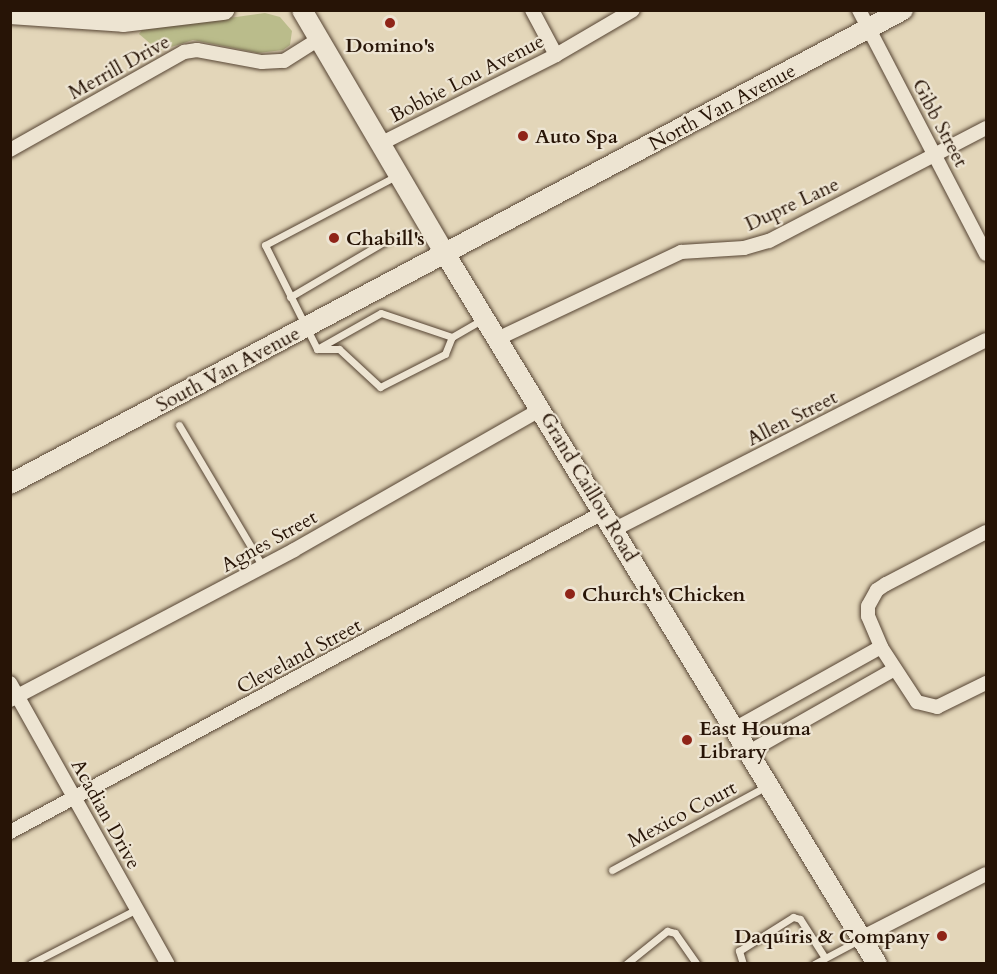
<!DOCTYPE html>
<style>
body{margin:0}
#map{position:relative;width:997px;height:974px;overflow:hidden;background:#e3d6b9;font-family:Cardo,serif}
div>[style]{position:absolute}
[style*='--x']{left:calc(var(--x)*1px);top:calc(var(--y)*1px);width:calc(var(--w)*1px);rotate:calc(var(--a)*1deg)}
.green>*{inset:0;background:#babc8b}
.roads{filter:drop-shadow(0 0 2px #564433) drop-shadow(0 0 2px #564433)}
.lane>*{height:7px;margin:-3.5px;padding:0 3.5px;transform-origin:3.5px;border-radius:3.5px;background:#ede4d2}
.street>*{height:14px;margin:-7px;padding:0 7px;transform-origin:7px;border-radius:7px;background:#ede4d2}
.secondary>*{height:20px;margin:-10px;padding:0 10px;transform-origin:10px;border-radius:10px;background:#ede4d2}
.dots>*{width:16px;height:16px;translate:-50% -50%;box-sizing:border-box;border:3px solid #ede4d2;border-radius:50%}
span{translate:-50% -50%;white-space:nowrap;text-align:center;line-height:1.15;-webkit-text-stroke:4.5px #ede4d2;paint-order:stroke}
.poi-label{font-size:20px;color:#271406;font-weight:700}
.left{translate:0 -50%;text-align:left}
.right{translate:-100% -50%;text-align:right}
.street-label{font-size:20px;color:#271406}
.frame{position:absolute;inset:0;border:12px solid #271406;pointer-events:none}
</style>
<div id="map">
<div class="green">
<div style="clip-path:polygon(265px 13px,280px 17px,292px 31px,290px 45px,283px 50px,258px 53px,193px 40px,159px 51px,139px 34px,142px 30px)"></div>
</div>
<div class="roads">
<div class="lane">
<div style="--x:396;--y:176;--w:148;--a:152.2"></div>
<div style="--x:265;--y:245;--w:116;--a:63.4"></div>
<div style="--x:317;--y:349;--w:22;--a:0"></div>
<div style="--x:339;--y:349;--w:56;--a:42.8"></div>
<div style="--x:380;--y:387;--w:73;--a:-26.9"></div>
<div style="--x:445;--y:354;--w:18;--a:-68"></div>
<div style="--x:452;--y:337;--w:34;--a:-30"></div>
<div style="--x:290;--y:297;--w:115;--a:-30.4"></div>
<div style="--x:317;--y:349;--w:73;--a:-29.4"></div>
<div style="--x:381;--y:313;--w:75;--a:18.7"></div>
<div style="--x:179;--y:425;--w:165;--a:59.4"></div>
<div style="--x:612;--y:870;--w:176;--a:-28.5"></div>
<div style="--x:30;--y:964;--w:120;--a:-27.2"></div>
<div style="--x:626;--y:964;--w:53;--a:-38.8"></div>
<div style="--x:667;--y:931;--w:8;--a:14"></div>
<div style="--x:675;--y:933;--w:38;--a:55"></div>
<div style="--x:743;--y:964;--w:14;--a:-107"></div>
<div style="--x:739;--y:951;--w:64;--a:-32.2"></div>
<div style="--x:793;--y:917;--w:7;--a:16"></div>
<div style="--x:800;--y:919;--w:46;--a:57.3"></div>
<div style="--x:814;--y:964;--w:51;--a:-28.1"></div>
</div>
<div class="street">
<div style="--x:532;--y:10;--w:51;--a:61.9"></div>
<div style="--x:859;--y:10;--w:275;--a:62.5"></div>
<div style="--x:380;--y:144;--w:197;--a:-26.8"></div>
<div style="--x:556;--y:55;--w:89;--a:-30.3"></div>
<div style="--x:10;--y:150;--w:200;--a:-29.4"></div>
<div style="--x:184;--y:52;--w:13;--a:-9"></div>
<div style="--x:197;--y:50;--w:66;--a:10.5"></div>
<div style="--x:262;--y:62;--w:22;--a:-3"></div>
<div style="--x:284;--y:61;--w:41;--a:-32.2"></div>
<div style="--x:497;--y:339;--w:204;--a:-25.3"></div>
<div style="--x:681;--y:252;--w:63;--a:-3.6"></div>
<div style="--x:744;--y:248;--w:26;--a:-16"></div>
<div style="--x:769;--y:241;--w:245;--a:-27.5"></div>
<div style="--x:615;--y:529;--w:416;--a:-27"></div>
<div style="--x:986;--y:532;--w:113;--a:152.5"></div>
<div style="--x:886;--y:584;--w:11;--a:146"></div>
<div style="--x:877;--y:590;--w:18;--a:119"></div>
<div style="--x:868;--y:606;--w:10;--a:90"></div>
<div style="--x:868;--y:616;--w:34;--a:67"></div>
<div style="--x:881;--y:647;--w:66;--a:56.8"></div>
<div style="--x:917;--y:702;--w:21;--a:14"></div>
<div style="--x:937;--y:707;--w:55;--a:-26.1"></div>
<div style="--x:10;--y:683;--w:322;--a:60.7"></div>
<div style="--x:10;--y:700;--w:321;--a:-27.8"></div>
<div style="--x:294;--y:550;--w:284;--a:-29.7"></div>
<div style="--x:734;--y:729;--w:168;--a:-29.2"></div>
<div style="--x:747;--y:753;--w:170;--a:-29.6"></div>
<div style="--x:10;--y:832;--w:675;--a:-28.31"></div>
<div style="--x:861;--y:938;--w:140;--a:-27.1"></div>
</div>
<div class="secondary">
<div style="--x:302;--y:10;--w:281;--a:59.6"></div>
<div style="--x:444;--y:252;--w:833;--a:58.69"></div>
<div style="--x:10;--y:14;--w:113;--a:4"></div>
<div style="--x:123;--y:22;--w:102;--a:-6.8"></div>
<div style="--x:10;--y:484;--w:1011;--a:-27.96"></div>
</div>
</div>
<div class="dots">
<div style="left:390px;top:23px;background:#8f2418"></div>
<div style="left:523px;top:136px;background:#8f2418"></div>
<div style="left:334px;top:238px;background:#8f2418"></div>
<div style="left:570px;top:594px;background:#8f2418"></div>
<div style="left:687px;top:740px;background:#8f2418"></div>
<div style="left:942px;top:936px;background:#8f2418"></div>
</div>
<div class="poi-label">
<span style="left:390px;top:45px">Domino's</span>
<span class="left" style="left:535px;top:136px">Auto Spa</span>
<span class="left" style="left:346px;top:238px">Chabill's</span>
<span class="left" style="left:582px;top:594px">Church's Chicken</span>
<span class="left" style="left:699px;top:740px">East Houma<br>Library</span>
<span class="right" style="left:930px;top:936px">Daquiris &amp; Company</span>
</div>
<div class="street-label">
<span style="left:119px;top:67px;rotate:-29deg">Merrill Drive</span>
<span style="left:467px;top:78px;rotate:-27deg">Bobbie Lou Avenue</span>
<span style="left:722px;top:107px;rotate:-28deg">North Van Avenue</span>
<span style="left:940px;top:123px;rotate:62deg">Gibb Street</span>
<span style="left:792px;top:204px;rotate:-25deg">Dupre Lane</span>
<span style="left:228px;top:369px;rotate:-28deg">South Van Avenue</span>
<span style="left:792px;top:418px;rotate:-27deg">Allen Street</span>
<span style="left:589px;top:487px;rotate:59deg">Grand Caillou Road</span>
<span style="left:269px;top:541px;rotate:-29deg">Agnes Street</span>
<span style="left:299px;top:656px;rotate:-28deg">Cleveland Street</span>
<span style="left:106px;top:814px;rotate:61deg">Acadian Drive</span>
<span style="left:682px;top:814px;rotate:-28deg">Mexico Court</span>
</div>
<div class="frame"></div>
</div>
